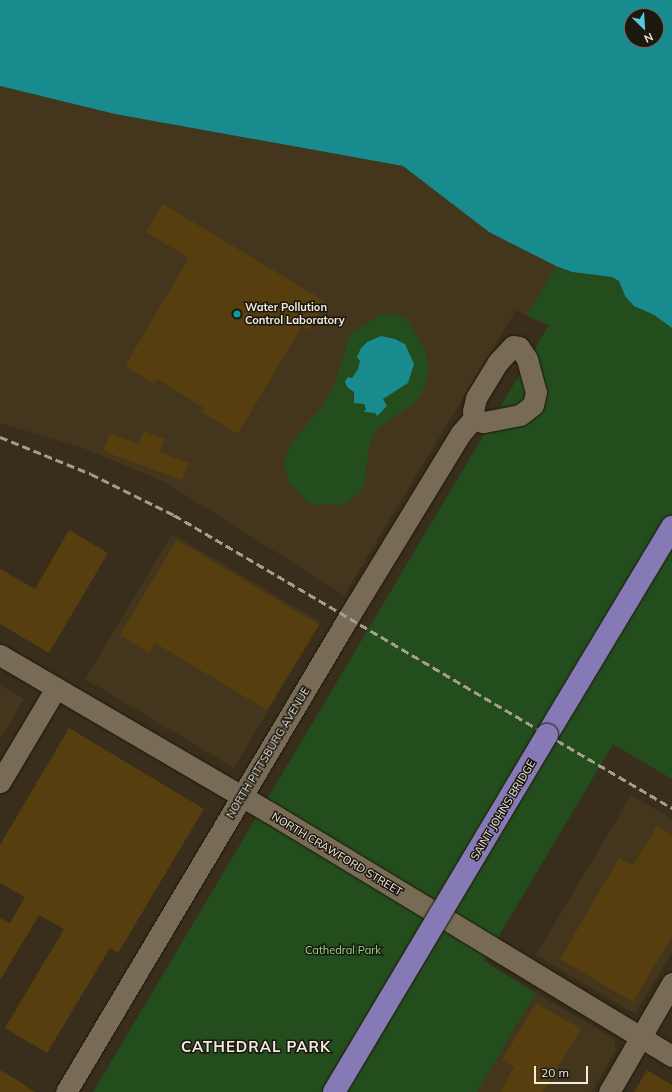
<!DOCTYPE html>
<style>
body{margin:0}
#map{position:relative;width:672px;height:1092px;overflow:hidden;background:#382e1b;font-family:Mulish,sans-serif}
div>[style]{position:absolute}
[style*='--x']{left:calc(var(--x)*1px);top:calc(var(--y)*1px);width:calc(var(--w)*1px);rotate:calc(var(--a)*1deg)}
.built>*{inset:0;background:#44361d}
.green>*{inset:0;background:#244d1e}
.water>*{inset:0;background:#178b8d}
.building>*{inset:0;background:#563e0e}
.roads{filter:drop-shadow(0 0 1px #1f1604) drop-shadow(0 0 1px #1f1604)}
.minor>*{height:21px;margin:-10.5px;padding:0 10.5px;transform-origin:10.5px;border-radius:10.5px;background:#776b56}
.major>*{height:22px;margin:-11px;padding:0 11px;transform-origin:11px;border-radius:11px;background:#857ab5}
.rail>*{height:3px;margin-top:-1.5px;transform-origin:0;background:repeating-linear-gradient(90deg,#a49c8d 0 8px,transparent 0 12px)}
.bridges{filter:drop-shadow(0 0 1px #1f1604) drop-shadow(0 0 1px #1f1604)}
.major-bridge>*{height:22px;margin:-11px;padding:0 11px;transform-origin:11px;border-radius:11px;background:#857ab5}
.dots>*{width:11px;height:11px;translate:-50% -50%;box-sizing:border-box;border:2px solid #1c170f;border-radius:50%}
span{translate:-50% -50%;white-space:nowrap;text-align:center;line-height:1.15;-webkit-text-stroke:3px #1c170f;paint-order:stroke}
.poi-label{font-size:11px;color:#f1eade;font-weight:700}
.left{translate:0 -50%;text-align:left}
.street-label{font-size:11px;color:#f1eade}
.park-label{font-size:11px;color:#8edd81}
.district-label{font-size:15px;color:#f1eade;font-weight:700;letter-spacing:1px}
.north{position:absolute;left:624px;top:8px;width:40px;height:40px;box-sizing:border-box;background:#1c170f;border:1px solid #716b62;border-radius:50%;rotate:155deg;font-size:11px;font-weight:700;line-height:16px;text-align:center;color:#f1eade}
.north::after{content:'';display:block;margin:auto;width:14px;height:18px;background:#59c8e5;clip-path:polygon(50% 0,100% 100%,50% 72%,0 100%)}
.scale{position:absolute;left:534px;top:1066px;width:54px;height:18px;box-sizing:border-box;border:2px solid #f1eade;border-top:0;padding-left:5px;font-size:12px;line-height:14px;white-space:nowrap;color:#f1eade;-webkit-text-stroke:3px #1c170f;paint-order:stroke}
</style>
<div id="map">
<div class="built">
<div style="clip-path:polygon(0 86px,115px 114px,403px 166px,489px 232px,556px 266px,527px 316px,516px 310px,344px 595px,163px 481px,80px 447px,0 423px)"></div>
<div style="clip-path:polygon(172px 534px,321px 622px,234px 768px,85px 679px)"></div>
<div style="clip-path:polygon(0 685px,24px 699px,0 740px)"></div>
<div style="clip-path:polygon(631px 795px,672px 819px,672px 952px,635px 1014px,536px 955px)"></div>
<div style="clip-path:polygon(536px 993px,615px 1039px,615px 1052px,591px 1092px,477px 1092px)"></div>
</div>
<div class="green">
<div style="clip-path:polygon(556px 266px,572px 272px,612px 277px,619px 281px,625px 296px,641px 310px,654px 315px,672px 328px,672px 779px,613px 744px,484px 961px,536px 993px,477px 1092px,93px 1092px,549px 325px,527px 316px)"></div>
<div style="clip-path:polygon(evenodd,382px 314px,396px 314px,407px 320px,425px 349px,429px 368px,427px 381px,422px 394px,413px 404px,377px 429px,370px 442px,364px 485px,360px 492px,343px 505px,310px 504px,289px 483px,284px 464px,286px 455px,291px 443px,324px 404px,337px 377px,350px 333px,382px 314px,381px 336px,395px 339px,405px 344px,409px 351px,413px 370px,408px 383px,383px 399px,387px 407px,376px 416px,375px 413px,367px 413px,364px 404px,355px 404px,352px 398px,354px 392px,347px 387px,346px 378px,354px 376px,360px 361px,359px 358px,381px 336px)"></div>
</div>
<div class="water">
<div style="clip-path:polygon(evenodd,0 0,672px 0,672px 328px,654px 315px,634px 306px,625px 296px,619px 281px,612px 277px,572px 272px,556px 266px,489px 232px,403px 166px,115px 114px,0 86px,0 0,632px 16px,656px 16px,656px 40px,632px 40px,632px 16px)"></div>
<div style="clip-path:polygon(381px 336px,395px 339px,405px 344px,414px 364px,408px 383px,383px 399px,387px 406px,377px 416px,375px 413px,364px 412px,366px 409px,364px 404px,354px 403px,354px 392px,347px 387px,345px 381px,348px 377px,352px 378px,358px 369px,360px 361px,357px 357px,361px 348px,367px 342px)"></div>
</div>
<div class="building">
<div style="clip-path:polygon(163px 204px,326px 302px,309px 330px,302px 326px,238px 434px,202px 412px,204px 408px,157px 379px,154px 384px,125px 366px,189px 258px,146px 232px)"></div>
<div style="clip-path:polygon(144px 431px,165px 439px,160px 452px,189px 463px,182px 480px,103px 451px,110px 433px,139px 444px)"></div>
<div style="clip-path:polygon(69px 530px,108px 553px,49px 653px,0 624px,0 569px,35px 589px)"></div>
<div style="clip-path:polygon(177px 540px,319px 625px,267px 710px,155px 643px,149px 653px,120px 635px)"></div>
<div style="clip-path:polygon(69px 728px,204px 809px,118px 953px,110px 948px,47px 1053px,5px 1028px,64px 929px,39px 915px,0 980px,0 918px,10px 923px,25px 897px,0 883px,0 845px)"></div>
<div style="clip-path:polygon(657px 826px,672px 835px,672px 936px,633px 1002px,560px 959px,619px 858px,633px 866px)"></div>
<div style="clip-path:polygon(536px 1003px,581px 1029px,543px 1092px,500px 1092px,514px 1067px,502px 1060px)"></div>
<div style="clip-path:polygon(0 1070px,12px 1077px,35px 1092px,0 1092px)"></div>
<div style="clip-path:polygon(647px 1070px,672px 1085px,672px 1092px,634px 1092px)"></div>
</div>
<div class="roads">
<div class="minor">
<div style="--x:513;--y:346;--w:6;--a:9"></div>
<div style="--x:519;--y:347;--w:14;--a:56"></div>
<div style="--x:527;--y:359;--w:34;--a:75"></div>
<div style="--x:536;--y:392;--w:13;--a:103"></div>
<div style="--x:533;--y:405;--w:16;--a:142"></div>
<div style="--x:520;--y:415;--w:38;--a:169"></div>
<div style="--x:483;--y:422;--w:10;--a:-156"></div>
<div style="--x:474;--y:418;--w:7;--a:-98"></div>
<div style="--x:473;--y:411;--w:13;--a:-77"></div>
<div style="--x:476;--y:398;--w:42;--a:-58.6"></div>
<div style="--x:498;--y:362;--w:22;--a:-47"></div>
<div style="--x:0;--y:655;--w:311;--a:30.3"></div>
<div style="--x:269;--y:812;--w:471;--a:31.2"></div>
<div style="--x:0;--y:782;--w:109;--a:-59.2"></div>
<div style="--x:66;--y:1092;--w:552;--a:-59.25"></div>
<div style="--x:348;--y:618;--w:217;--a:-58.6"></div>
<div style="--x:461;--y:433;--w:20;--a:-49"></div>
<div style="--x:609;--y:1092;--w:126;--a:-60"></div>
</div>
<div class="major">
<div style="--x:547;--y:735;--w:243;--a:-59"></div>
</div>
</div>
<div class="rail">
<div style="--x:0;--y:437;--w:98;--a:22.1"></div>
<div style="--x:91;--y:474;--w:93;--a:26.3"></div>
<div style="--x:174;--y:515;--w:578;--a:30.47"></div>
</div>
<div class="bridges">
<div class="major-bridge">
<div style="--x:334;--y:1092;--w:416;--a:-59.2"></div>
</div>
</div>
<div class="dots">
<div style="left:237px;top:314px;background:#0f9aa8"></div>
</div>
<div class="poi-label">
<span class="left" style="left:245px;top:314px">Water Pollution<br>Control Laboratory</span>
</div>
<div class="street-label">
<span style="left:268px;top:753px;rotate:-59deg">NORTH PITTSBURG AVENUE</span>
<span style="left:503px;top:810px;rotate:-59deg">SAINT JOHNS BRIDGE</span>
<span style="left:337px;top:854px;rotate:31deg">NORTH CRAWFORD STREET</span>
</div>
<div class="park-label">
<span style="left:343px;top:950px">Cathedral Park</span>
</div>
<div class="district-label">
<span style="left:256px;top:1047px">CATHEDRAL PARK</span>
</div>
<div class="north">N</div>
<div class="scale">20 m</div>
</div>
